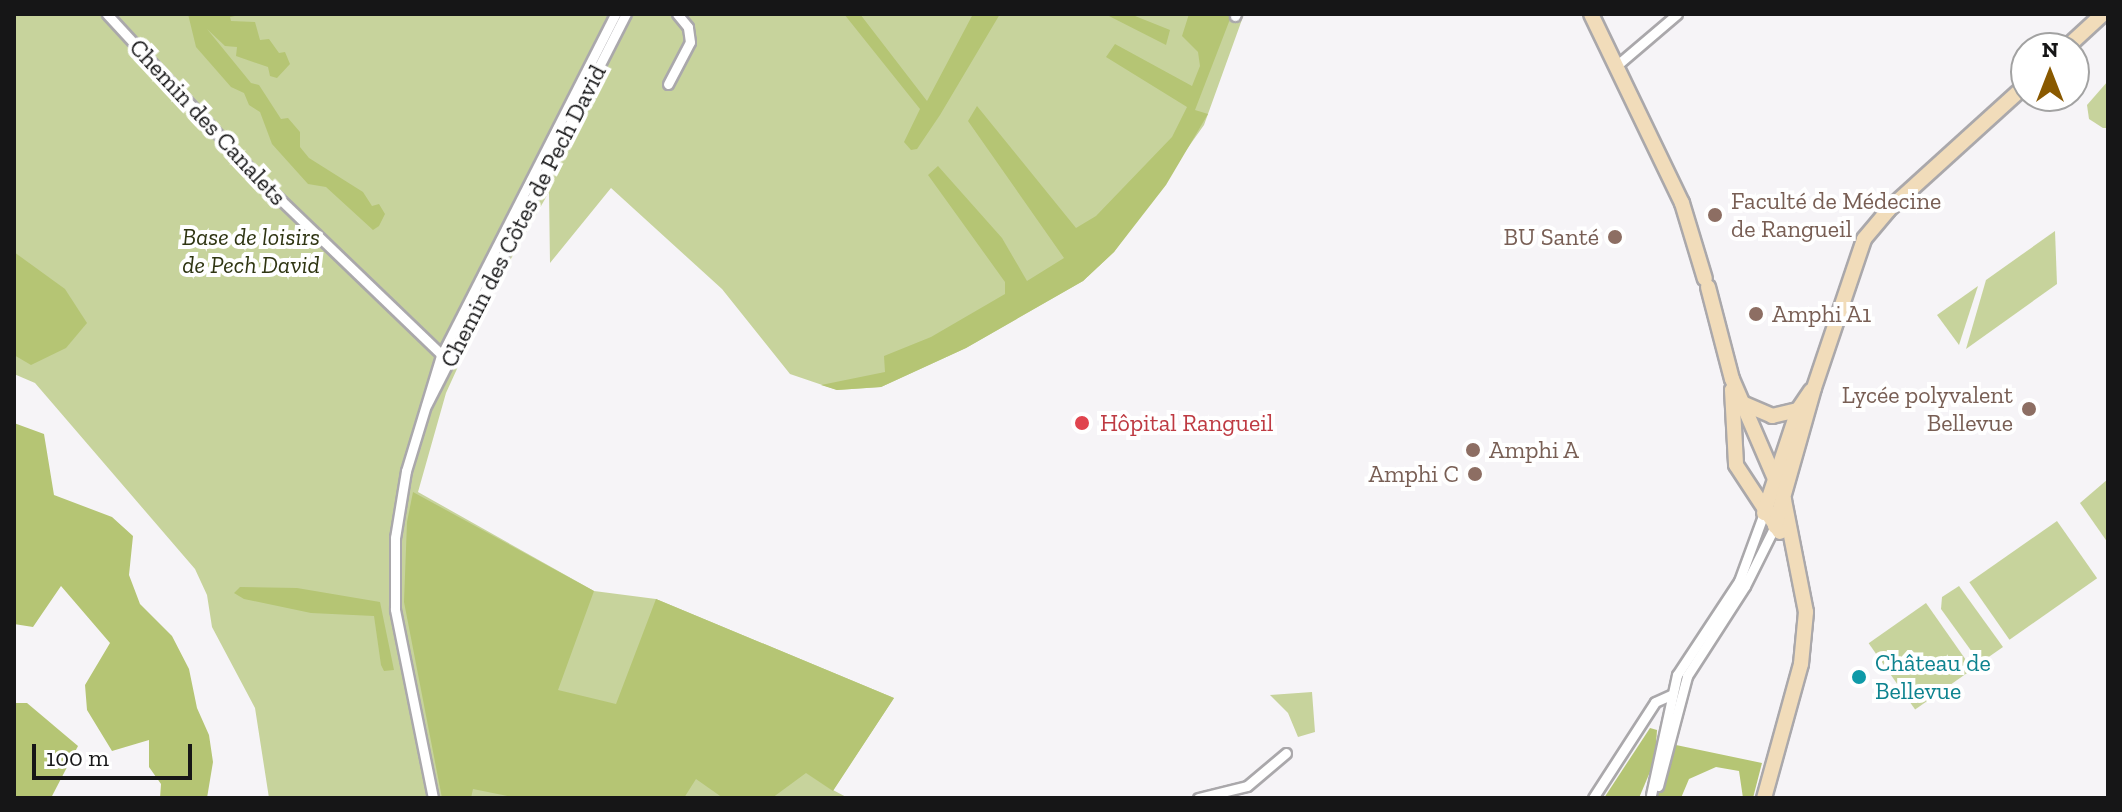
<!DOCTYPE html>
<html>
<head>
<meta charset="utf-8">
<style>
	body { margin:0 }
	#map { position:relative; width:2122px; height:812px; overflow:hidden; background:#f6f4f7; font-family:"Zilla Slab",serif }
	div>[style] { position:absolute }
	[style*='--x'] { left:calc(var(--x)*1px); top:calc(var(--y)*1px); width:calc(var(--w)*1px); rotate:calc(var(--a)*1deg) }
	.green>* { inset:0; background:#c7d39c; transform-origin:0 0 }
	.forest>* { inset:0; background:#b5c574 }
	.roads { filter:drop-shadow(2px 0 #aaa8ab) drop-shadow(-2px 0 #aaa8ab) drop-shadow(0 2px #aaa8ab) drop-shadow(0 -2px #aaa8ab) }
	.street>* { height:9px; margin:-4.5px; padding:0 4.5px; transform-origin:4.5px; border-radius:4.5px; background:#fff }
	.secondary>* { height:14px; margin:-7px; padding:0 7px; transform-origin:7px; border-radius:7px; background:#f1dcba }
	.dots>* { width:22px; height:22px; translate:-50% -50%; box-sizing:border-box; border:4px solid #fff; border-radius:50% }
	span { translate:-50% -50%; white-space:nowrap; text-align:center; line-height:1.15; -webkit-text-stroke:8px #fff; paint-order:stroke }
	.street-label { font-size:24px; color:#161617 }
	.education-label { font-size:24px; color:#785e54 }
	.left { translate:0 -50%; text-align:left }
	.right { translate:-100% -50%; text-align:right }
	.park-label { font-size:24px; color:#2f3512; font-style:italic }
	.health-label { font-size:24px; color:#be3a42 }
	.culture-label { font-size:24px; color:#0d838f }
	.frame { position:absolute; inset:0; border:16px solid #161617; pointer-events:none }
	.north { position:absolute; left:2010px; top:32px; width:80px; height:80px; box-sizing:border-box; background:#fff; border:2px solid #a2a2a2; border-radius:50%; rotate:0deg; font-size:22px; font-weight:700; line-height:32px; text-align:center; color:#161617 }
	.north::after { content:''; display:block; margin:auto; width:28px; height:36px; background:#895900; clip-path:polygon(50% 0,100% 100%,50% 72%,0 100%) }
	.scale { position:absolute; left:32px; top:744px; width:160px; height:36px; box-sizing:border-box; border:4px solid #161617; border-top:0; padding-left:10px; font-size:24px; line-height:28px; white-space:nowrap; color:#161617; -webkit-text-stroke:6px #fff; paint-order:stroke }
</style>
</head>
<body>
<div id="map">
	<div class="green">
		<i style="clip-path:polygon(14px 14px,1244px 14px,1204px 125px,1114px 252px,1083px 281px,966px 348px,881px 387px,837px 390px,790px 374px,722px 289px,611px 188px,550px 263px,549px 192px,492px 292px,446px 393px,418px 492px,594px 591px,656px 599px,894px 698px,833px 790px,848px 798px,269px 798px,255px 708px,212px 627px,207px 595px,195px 569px,35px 383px,14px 374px)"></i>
		<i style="clip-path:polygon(2108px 81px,2108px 128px,2103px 128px,2089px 119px,2087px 105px)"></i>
		<i style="clip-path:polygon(2055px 231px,2057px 284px,1966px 349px,1986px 280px)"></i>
		<i style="clip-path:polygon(1978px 286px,1959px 345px,1937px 315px)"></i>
		<i style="clip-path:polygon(2108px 479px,2108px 543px,2080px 503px)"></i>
		<i style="left:2057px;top:521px;width:70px;height:107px;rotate:55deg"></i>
		<i style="clip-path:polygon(1959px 586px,2003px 647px,1980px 663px,1941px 609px,1942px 597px)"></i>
		<i style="left:1926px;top:603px;width:81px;height:70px;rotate:55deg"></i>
		<i style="clip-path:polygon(1312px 692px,1315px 732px,1298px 737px,1288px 713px,1270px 695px)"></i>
	</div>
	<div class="forest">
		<i style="clip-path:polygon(188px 14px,244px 14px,230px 17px,231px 21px,255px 22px,260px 40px,269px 39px,279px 53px,285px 52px,290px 64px,277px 78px,270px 76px,268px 67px,236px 56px,237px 47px,225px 46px,207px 29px,251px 83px,259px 85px,281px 119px,288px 118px,300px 132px,300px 147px,309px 158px,363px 192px,372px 206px,379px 204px,385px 214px,379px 226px,373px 230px,326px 187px,308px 184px,272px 144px,260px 112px,249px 105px,244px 93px,231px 87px,196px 47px)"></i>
		<i style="clip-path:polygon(844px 14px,860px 14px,927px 101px,973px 14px,1000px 14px,940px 115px,917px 149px,911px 150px,904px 142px,920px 109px)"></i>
		<i style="clip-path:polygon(1105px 14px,1130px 14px,1170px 30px,1166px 45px)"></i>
		<i style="clip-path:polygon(1189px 14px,1232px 14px,1195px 110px,1208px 114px,1166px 185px,1114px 252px,1083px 281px,966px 348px,881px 387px,837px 390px,821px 385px,885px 372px,884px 356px,931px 337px,1005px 294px,1005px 282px,928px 175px,938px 166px,1002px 238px,1027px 281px,1064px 258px,968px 121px,977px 106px,1076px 228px,1096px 216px,1172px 137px,1187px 107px,1106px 57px,1115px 44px,1192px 86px,1200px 66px,1198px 52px,1182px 36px)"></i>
		<i style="clip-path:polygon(14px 252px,65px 289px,87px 323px,66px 348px,31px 365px,14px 355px)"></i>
		<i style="clip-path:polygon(14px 423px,44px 434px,54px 495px,112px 517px,133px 536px,129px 575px,140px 604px,172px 636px,189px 669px,197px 708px,209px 735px,213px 762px,207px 798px,160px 798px,161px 784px,149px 767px,149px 740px,112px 751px,87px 710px,85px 685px,110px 643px,61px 586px,33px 627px,14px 624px)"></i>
		<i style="clip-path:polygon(413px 492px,594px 591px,558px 690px,616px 704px,656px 599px,894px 698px,833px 791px,806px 773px,772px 798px,723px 798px,696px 779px,684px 798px,517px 798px,473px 789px,471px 798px,442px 798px,404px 602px,407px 522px)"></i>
		<i style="clip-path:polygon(240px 587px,297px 588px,380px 602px,394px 670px,384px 671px,381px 665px,374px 616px,311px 613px,244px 599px,234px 593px)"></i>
		<i style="clip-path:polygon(14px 703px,27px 703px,78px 746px,51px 798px,14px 798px)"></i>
		<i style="clip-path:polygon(1650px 728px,1657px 730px,1655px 760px,1639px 798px,1604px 798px)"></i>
		<i style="clip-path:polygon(1676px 745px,1762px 763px,1753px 798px,1743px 798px,1739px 771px,1716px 767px,1689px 779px,1681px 798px,1657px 798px)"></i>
	</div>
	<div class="roads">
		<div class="street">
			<i style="--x:107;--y:14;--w:224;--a:47.3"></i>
			<i style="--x:259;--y:179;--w:262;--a:43.9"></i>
			<i style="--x:1235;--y:16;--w:2;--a:-63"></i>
			<i style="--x:1616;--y:66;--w:80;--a:-40.4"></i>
			<i style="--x:668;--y:84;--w:47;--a:-62.4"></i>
			<i style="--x:690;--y:42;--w:15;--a:-98"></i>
			<i style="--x:688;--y:27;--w:17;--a:-130"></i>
			<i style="--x:427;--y:404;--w:438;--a:-63"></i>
			<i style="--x:1658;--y:786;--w:114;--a:-75.2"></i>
			<i style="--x:1687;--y:676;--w:107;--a:-57.2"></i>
			<i style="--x:1745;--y:586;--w:67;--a:-63.4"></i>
			<i style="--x:1651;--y:795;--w:123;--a:-77.8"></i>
			<i style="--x:1677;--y:675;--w:113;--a:-56.6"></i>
			<i style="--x:1739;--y:581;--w:72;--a:-69.8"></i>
			<i style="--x:433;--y:798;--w:193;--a:-101.4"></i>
			<i style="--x:395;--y:609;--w:71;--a:-90"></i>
			<i style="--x:395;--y:538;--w:68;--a:-80.7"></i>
			<i style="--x:406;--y:471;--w:120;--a:-73.1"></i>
			<i style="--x:441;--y:356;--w:384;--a:-63"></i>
			<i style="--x:1198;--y:798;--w:50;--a:-13.8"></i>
			<i style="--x:1247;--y:786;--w:51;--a:-40.2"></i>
			<i style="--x:1593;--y:798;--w:114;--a:-57.1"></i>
			<i style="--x:1655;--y:702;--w:17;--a:-24"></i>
		</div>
		<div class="secondary">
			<i style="--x:1591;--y:14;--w:210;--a:64.3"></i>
			<i style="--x:1682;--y:203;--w:79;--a:73.2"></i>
			<i style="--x:2066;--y:48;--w:50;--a:-42.6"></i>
			<i style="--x:1708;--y:287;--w:95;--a:75.4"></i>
			<i style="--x:1732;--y:379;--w:132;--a:66.7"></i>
			<i style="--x:1784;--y:500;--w:114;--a:78.9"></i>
			<i style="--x:1806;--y:612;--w:52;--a:95.5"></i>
			<i style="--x:1801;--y:664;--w:139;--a:105.4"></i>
			<i style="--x:1732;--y:390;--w:75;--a:86.9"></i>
			<i style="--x:1736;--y:465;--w:80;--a:56.7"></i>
			<i style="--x:1742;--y:403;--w:33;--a:23"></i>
			<i style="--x:1772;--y:416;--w:27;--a:-13"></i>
			<i style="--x:1764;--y:513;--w:108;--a:-71.7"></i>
			<i style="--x:1798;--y:410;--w:23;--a:-56"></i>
			<i style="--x:1775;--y:526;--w:143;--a:-74.2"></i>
			<i style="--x:1814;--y:388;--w:157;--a:-71.4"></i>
			<i style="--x:1864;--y:239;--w:38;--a:-50"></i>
			<i style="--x:1888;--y:210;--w:186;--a:-42.2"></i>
		</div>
	</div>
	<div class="dots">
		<i style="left:1715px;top:215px;background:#8d6e63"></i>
		<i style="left:1615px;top:237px;background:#8d6e63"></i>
		<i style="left:1756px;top:314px;background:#8d6e63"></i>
		<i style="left:2029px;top:409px;background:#8d6e63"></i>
		<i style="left:1082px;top:423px;background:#e0444e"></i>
		<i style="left:1473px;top:450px;background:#8d6e63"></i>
		<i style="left:1475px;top:474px;background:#8d6e63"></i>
		<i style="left:1859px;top:677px;background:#0f9aa8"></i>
	</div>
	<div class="street-label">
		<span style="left:208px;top:122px;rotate:47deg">Chemin des Canalets</span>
		<span style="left:523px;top:216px;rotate:-63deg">Chemin des Côtes de Pech David</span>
	</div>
	<div class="education-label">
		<span class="left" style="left:1731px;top:215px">Faculté de Médecine<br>de Rangueil</span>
		<span class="right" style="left:1599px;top:237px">BU Santé</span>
		<span class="left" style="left:1772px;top:314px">Amphi A1</span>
		<span class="right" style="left:2013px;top:409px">Lycée polyvalent<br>Bellevue</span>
		<span class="left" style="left:1489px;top:450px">Amphi A</span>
		<span class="right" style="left:1459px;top:474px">Amphi C</span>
	</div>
	<div class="park-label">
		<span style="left:251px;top:251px">Base de loisirs<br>de Pech David</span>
	</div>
	<div class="health-label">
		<span class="left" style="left:1100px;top:423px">Hôpital Rangueil</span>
	</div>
	<div class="culture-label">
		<span class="left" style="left:1875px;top:677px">Château de<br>Bellevue</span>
	</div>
	<div class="frame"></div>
	<div class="north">N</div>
	<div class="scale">100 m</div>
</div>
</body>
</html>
